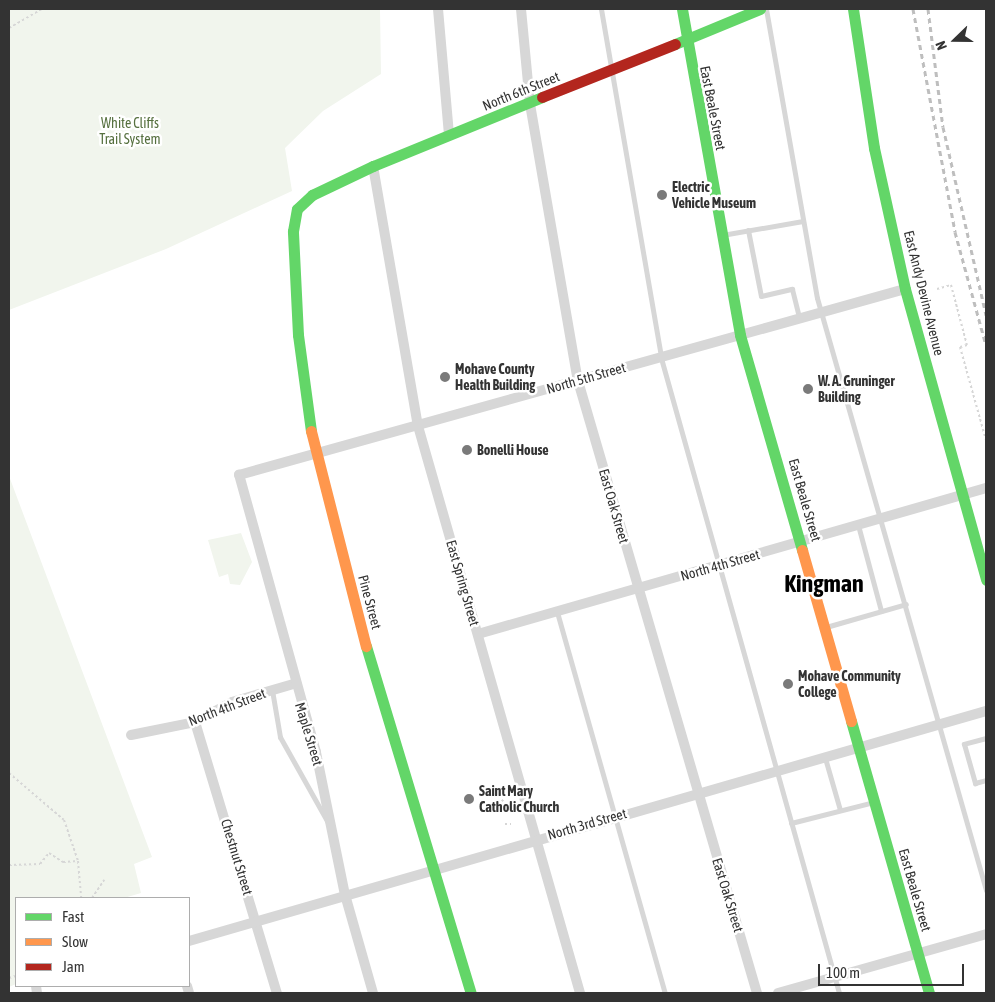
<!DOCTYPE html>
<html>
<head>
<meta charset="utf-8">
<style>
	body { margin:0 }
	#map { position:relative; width:995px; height:1002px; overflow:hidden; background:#fff; font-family:"Asap Condensed",sans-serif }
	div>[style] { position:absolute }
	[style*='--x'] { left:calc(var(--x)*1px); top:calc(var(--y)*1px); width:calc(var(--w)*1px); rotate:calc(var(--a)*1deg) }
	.green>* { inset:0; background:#f1f5ed }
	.path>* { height:2px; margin-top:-1px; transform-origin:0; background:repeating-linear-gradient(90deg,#d6d6d6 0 2.5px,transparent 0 5px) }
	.lane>* { height:5px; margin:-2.5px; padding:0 2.5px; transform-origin:2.5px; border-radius:2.5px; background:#d7d7d7 }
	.street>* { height:10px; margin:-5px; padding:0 5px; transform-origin:5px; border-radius:5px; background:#d7d7d7 }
	.fast>* { height:11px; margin:-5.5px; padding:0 5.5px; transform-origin:5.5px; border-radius:5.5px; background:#63d668 }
	.slow>* { height:11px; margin:-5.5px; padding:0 5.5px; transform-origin:5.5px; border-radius:5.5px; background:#ff974d }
	.jam>* { height:11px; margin:-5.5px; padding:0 5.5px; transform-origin:5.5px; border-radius:5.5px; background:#b3261e }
	.rail>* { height:3px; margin-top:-1.5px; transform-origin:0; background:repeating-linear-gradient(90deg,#bebebe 0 5px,transparent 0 9px) }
	.dots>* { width:14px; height:14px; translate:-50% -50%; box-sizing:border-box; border:2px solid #fff; border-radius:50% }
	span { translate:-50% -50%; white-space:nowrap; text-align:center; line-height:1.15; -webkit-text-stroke:5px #fff; paint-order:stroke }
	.street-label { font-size:14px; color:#333 }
	.park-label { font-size:14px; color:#56703f }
	.poi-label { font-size:14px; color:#333; font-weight:700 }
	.left { translate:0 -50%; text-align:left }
	.town-label { font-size:24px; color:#000; font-weight:700 }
	.frame { position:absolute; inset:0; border:10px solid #333; pointer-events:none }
	.legend { position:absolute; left:15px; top:897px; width:175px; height:90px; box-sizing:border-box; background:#fff; border:1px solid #adadad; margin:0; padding:6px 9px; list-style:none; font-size:15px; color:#333 }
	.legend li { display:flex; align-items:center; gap:10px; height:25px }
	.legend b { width:25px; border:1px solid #adadad }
	.north { position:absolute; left:930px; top:15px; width:50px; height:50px; -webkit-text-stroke:4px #fff; paint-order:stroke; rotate:248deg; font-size:14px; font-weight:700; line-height:20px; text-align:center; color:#333 }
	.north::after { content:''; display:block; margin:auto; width:18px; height:22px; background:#333; clip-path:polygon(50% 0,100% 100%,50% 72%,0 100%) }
	.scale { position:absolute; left:818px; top:964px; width:146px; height:22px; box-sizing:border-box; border:2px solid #333; border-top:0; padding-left:6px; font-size:15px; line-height:18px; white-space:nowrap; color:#333; -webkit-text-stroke:4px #fff; paint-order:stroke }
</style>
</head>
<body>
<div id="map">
	<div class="green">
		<i style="clip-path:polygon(9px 9px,380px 9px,381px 74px,323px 111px,285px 148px,292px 191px,166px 249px,9px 310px)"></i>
		<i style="clip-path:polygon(9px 476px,152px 857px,134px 864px,141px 893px,124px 898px,16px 898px,16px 984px,9px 987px)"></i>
		<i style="clip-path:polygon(241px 533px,252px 562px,240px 585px,230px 584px,228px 574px,219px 577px,208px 540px)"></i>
	</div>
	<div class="path">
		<i style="--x:9;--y:28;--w:38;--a:-30"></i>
		<i style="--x:937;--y:289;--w:15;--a:-16"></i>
		<i style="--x:951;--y:285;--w:62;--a:75.1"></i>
		<i style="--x:967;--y:345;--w:7;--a:164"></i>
		<i style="--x:960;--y:347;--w:97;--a:74.4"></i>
		<i style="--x:9;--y:773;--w:72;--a:40.5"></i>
		<i style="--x:64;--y:820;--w:43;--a:71.1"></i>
		<i style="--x:78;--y:861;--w:37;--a:85"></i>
		<i style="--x:498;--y:805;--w:8;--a:-45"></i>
		<i style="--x:501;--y:810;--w:6;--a:-31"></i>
		<i style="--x:505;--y:824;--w:6;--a:0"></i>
		<i style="--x:9;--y:865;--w:31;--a:-2"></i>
		<i style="--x:40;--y:864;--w:14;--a:-51"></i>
		<i style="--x:49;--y:853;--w:17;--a:33"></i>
		<i style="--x:63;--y:862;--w:15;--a:-4"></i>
		<i style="--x:92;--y:898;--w:22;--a:-56"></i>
		<i style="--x:9;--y:978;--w:7;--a:-16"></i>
	</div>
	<div class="lane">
		<i style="--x:601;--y:9;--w:354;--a:80.2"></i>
		<i style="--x:661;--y:358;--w:659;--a:74.34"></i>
		<i style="--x:766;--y:9;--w:293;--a:80"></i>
		<i style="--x:817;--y:298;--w:616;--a:74.07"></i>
		<i style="--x:748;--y:230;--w:67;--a:78.9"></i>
		<i style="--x:761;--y:296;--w:32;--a:-13"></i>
		<i style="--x:792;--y:289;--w:30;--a:76"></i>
		<i style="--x:722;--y:235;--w:82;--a:-9.8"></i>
		<i style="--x:858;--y:525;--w:89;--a:75"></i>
		<i style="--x:557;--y:612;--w:396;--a:74.2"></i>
		<i style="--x:826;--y:627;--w:83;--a:-16"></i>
		<i style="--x:272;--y:690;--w:48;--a:80.3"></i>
		<i style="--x:280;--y:737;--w:102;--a:60.7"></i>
		<i style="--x:986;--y:738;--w:23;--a:165"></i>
		<i style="--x:964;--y:744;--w:41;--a:74.2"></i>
		<i style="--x:975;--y:783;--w:11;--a:-15"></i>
		<i style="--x:825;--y:758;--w:54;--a:73.9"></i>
		<i style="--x:791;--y:823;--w:86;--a:-14.2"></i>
	</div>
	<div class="street">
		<i style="--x:438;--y:9;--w:125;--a:85"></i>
		<i style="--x:521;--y:9;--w:95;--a:84.6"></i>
		<i style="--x:530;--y:104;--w:281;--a:80.2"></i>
		<i style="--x:578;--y:381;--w:638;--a:73.7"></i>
		<i style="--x:373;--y:166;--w:264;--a:80.2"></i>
		<i style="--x:418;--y:426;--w:590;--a:74.05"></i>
		<i style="--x:478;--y:634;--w:529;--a:-16.03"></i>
		<i style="--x:195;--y:722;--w:283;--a:73.2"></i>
		<i style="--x:131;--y:735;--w:65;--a:-11.5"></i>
		<i style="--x:195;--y:722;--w:42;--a:-28.4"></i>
		<i style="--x:232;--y:702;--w:64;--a:-16.4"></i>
		<i style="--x:189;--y:941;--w:830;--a:-16.1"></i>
		<i style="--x:36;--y:986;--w:7;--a:82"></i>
		<i style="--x:187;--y:986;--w:7;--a:74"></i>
		<i style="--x:373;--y:993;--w:102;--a:-105.9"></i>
		<i style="--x:345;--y:895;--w:146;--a:-101.5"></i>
		<i style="--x:316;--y:752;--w:288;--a:-105.5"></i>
		<i style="--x:239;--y:475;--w:691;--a:-15.6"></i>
		<i style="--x:778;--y:993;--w:216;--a:-15.8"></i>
	</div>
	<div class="fast">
		<i style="--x:682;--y:9;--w:331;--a:79.9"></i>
		<i style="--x:740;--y:335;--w:224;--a:73.9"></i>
		<i style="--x:853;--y:9;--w:141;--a:81.4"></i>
		<i style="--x:874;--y:148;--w:144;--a:77.6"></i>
		<i style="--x:905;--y:289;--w:302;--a:74.4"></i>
		<i style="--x:675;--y:44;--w:92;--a:-22.4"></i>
		<i style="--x:311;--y:431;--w:97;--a:-97.7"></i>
		<i style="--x:298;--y:335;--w:104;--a:-92.8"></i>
		<i style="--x:293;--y:231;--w:22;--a:-80"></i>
		<i style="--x:297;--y:209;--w:21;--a:-43"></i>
		<i style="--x:312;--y:195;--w:68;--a:-25.4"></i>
		<i style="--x:373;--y:166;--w:183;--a:-22.2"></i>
		<i style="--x:366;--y:646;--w:363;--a:73.2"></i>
		<i style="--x:851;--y:721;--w:283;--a:74"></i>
	</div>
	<div class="slow">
		<i style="--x:311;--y:431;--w:222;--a:75.7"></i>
		<i style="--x:802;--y:550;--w:178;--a:74"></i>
	</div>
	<div class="jam">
		<i style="--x:542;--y:97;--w:143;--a:-21.7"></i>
	</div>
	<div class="rail">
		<i style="--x:913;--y:9;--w:227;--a:79.3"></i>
		<i style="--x:955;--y:232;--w:117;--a:74.7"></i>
		<i style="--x:928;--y:9;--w:119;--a:82.8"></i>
		<i style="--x:943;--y:127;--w:193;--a:77.1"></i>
	</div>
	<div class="dots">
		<i style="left:662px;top:195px;background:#7a7a7a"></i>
		<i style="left:445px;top:377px;background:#7a7a7a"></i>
		<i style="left:808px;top:389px;background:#7a7a7a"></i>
		<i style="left:467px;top:450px;background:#7a7a7a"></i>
		<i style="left:788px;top:684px;background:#7a7a7a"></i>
		<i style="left:469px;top:799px;background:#7a7a7a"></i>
	</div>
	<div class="street-label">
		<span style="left:521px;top:91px;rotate:-22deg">North 6th Street</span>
		<span style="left:713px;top:108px;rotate:79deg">East Beale Street</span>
		<span style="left:924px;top:293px;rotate:76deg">East Andy Devine Avenue</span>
		<span style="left:586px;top:378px;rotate:-16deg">North 5th Street</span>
		<span style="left:805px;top:500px;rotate:74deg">East Beale Street</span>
		<span style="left:614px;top:506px;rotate:74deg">East Oak Street</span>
		<span style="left:720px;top:565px;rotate:-16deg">North 4th Street</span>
		<span style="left:463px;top:583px;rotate:74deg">East Spring Street</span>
		<span style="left:370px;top:602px;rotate:75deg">Pine Street</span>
		<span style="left:227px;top:707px;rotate:-21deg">North 4th Street</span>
		<span style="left:309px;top:734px;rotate:73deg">Maple Street</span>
		<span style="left:587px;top:824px;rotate:-16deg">North 3rd Street</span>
		<span style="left:237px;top:857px;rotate:73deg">Chestnut Street</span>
		<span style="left:915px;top:890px;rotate:74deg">East Beale Street</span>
		<span style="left:728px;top:895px;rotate:73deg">East Oak Street</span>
	</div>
	<div class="park-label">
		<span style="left:130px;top:131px">White Cliffs<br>Trail System</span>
	</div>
	<div class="poi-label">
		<span class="left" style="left:672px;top:195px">Electric<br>Vehicle Museum</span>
		<span class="left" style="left:455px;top:377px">Mohave County<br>Health Building</span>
		<span class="left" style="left:818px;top:389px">W. A. Gruninger<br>Building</span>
		<span class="left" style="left:477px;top:450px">Bonelli House</span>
		<span class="left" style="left:798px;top:684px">Mohave Community<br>College</span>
		<span class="left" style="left:479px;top:799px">Saint Mary<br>Catholic Church</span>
	</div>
	<div class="town-label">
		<span style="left:824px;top:584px">Kingman</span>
	</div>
	<div class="frame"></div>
	<ul class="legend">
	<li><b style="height:6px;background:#63d668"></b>Fast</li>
	<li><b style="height:6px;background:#ff974d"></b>Slow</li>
	<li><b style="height:6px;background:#b3261e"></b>Jam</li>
	</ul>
	<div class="north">N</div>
	<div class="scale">100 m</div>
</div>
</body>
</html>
